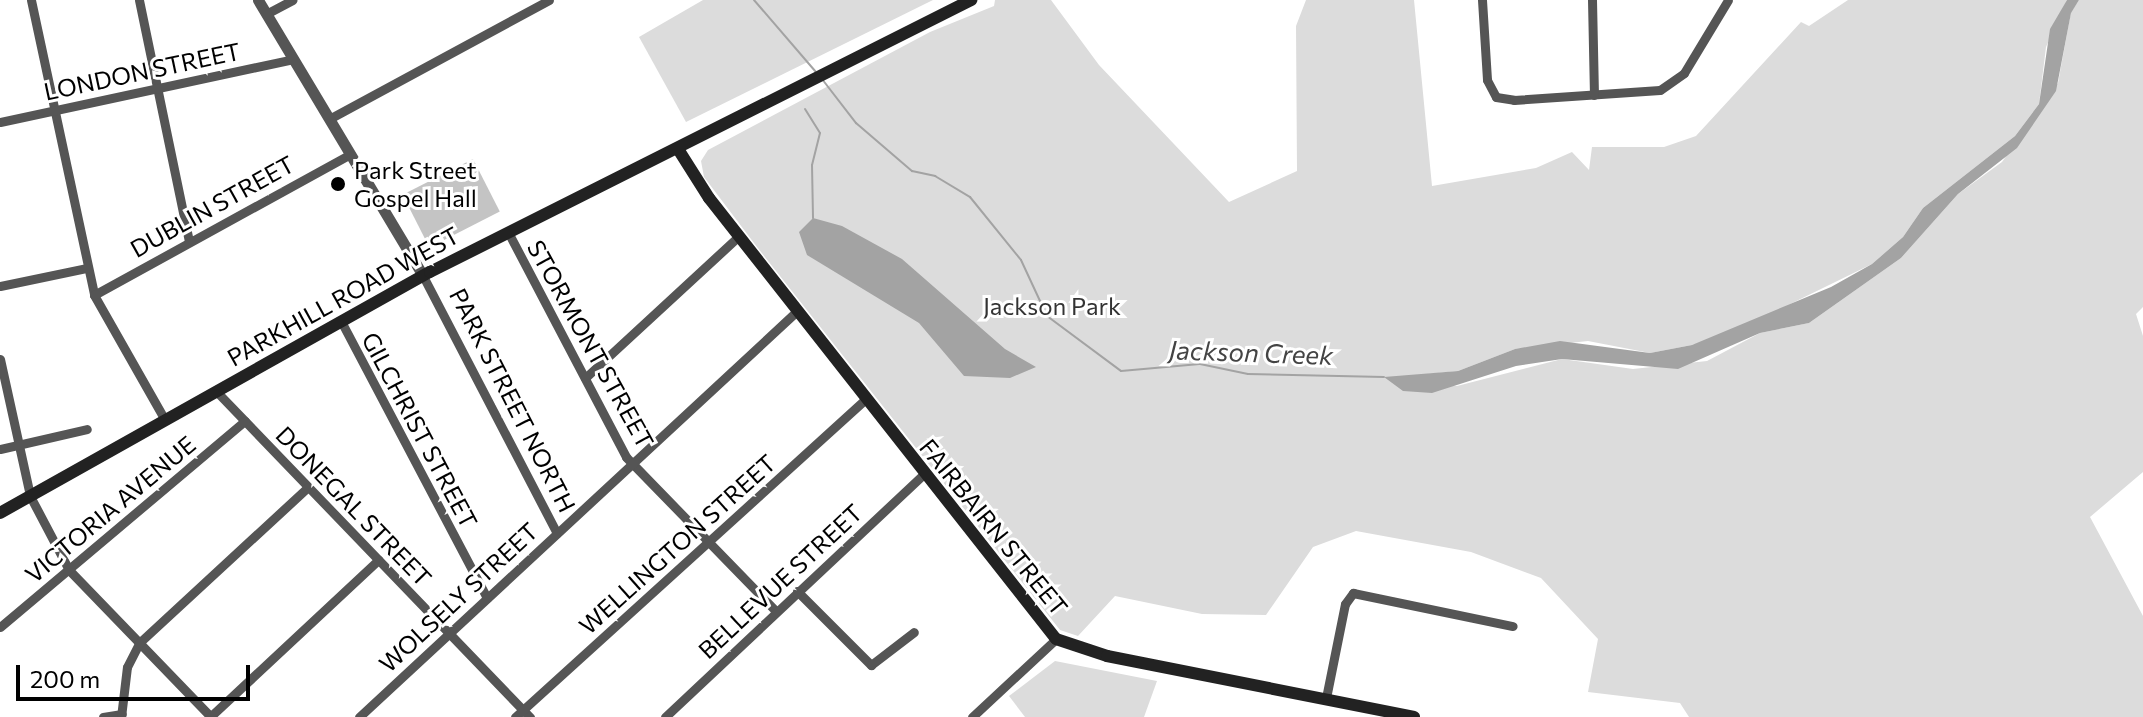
<!DOCTYPE html>
<html>
<head>
<meta charset="utf-8">
<style>
	body { margin:0 }
	#map { position:relative; width:2143px; height:717px; overflow:hidden; background:#fff; font-family:Commissioner,sans-serif }
	div>[style] { position:absolute }
	[style*='--x'] { left:calc(var(--x)*1px); top:calc(var(--y)*1px); width:calc(var(--w)*1px); rotate:calc(var(--a)*1deg) }
	.green>* { inset:0; background:#dcdcdc }
	.water>* { inset:0; background:#a3a3a3 }
	.stream>* { height:2px; margin:-1px; padding:0 1px; transform-origin:1px; border-radius:1px; background:#a3a3a3 }
	.building>* { inset:0; background:#c4c4c4; transform-origin:0 0 }
	.minor>* { height:9px; margin:-4.5px; padding:0 4.5px; transform-origin:4.5px; border-radius:4.5px; background:#555 }
	.tertiary>* { height:11px; margin:-5.5px; padding:0 5.5px; transform-origin:5.5px; border-radius:5.5px; background:#555 }
	.secondary>* { height:12px; margin:-6px; padding:0 6px; transform-origin:6px; border-radius:6px; background:#222 }
	.dots>* { width:22px; height:22px; translate:-50% -50%; box-sizing:border-box; border:4px solid #fff; border-radius:50% }
	span { translate:-50% -50%; white-space:nowrap; text-align:center; line-height:1.15; -webkit-text-stroke:6px #fff; paint-order:stroke }
	.street-label { font-size:24px; color:#000 }
	.poi-label { font-size:24px; color:#000 }
	.left { translate:0 -50%; text-align:left }
	.park-label { font-size:24px; color:#333 }
	.water-label { font-size:26px; color:#444; font-style:italic }
	.scale { position:absolute; left:16px; top:665px; width:234px; height:36px; box-sizing:border-box; border:4px solid #000; border-top:0; padding-left:10px; font-size:24px; line-height:28px; white-space:nowrap; color:#000; -webkit-text-stroke:6px #fff; paint-order:stroke }
</style>
</head>
<body>
<div id="map">
	<div class="green">
		<i style="clip-path:polygon(703px 0,933px 0,686px 122px,639px 37px)"></i>
		<i style="clip-path:polygon(995px 0,1051px 0,1099px 65px,1229px 202px,1297px 171px,1296px 26px,1306px 0,1414px 0,1432px 186px,1536px 168px,1572px 152px,1589px 170px,1592px 147px,1664px 147px,1696px 136px,1801px 22px,1809px 26px,1848px 0,2067px 0,2046px 47px,2039px 104px,2015px 136px,1923px 208px,1903px 237px,1872px 264px,1725px 336px,1692px 345px,1650px 353px,1588px 341px,1515px 349px,1458px 371px,1386px 378px,1457px 386px,1562px 359px,1633px 369px,1707px 361px,1760px 333px,1809px 323px,1901px 258px,1958px 194px,2002px 162px,2058px 83px,2071px 12px,2079px 0,2143px 0,2143px 307px,2136px 314px,2143px 336px,2143px 472px,2090px 517px,2143px 616px,2143px 717px,1689px 717px,1680px 703px,1588px 692px,1598px 639px,1541px 578px,1471px 552px,1356px 531px,1313px 547px,1266px 615px,1202px 614px,1115px 596px,1078px 636px,1060px 630px,757px 247px,704px 177px,701px 161px,708px 150px,930px 32px,994px 6px)"></i>
		<i style="clip-path:polygon(1055px 661px,1157px 681px,1144px 717px,1025px 717px,1009px 696px)"></i>
	</div>
	<div class="water">
		<i style="clip-path:polygon(2067px 0,2079px 0,2071px 13px,2056px 91px,2017px 148px,1958px 194px,1901px 258px,1809px 323px,1760px 333px,1678px 369px,1562px 359px,1516px 366px,1432px 393px,1403px 391px,1384px 377px,1458px 371px,1515px 349px,1560px 341px,1650px 353px,1692px 345px,1831px 287px,1872px 264px,1903px 237px,1923px 208px,2015px 136px,2039px 104px,2050px 29px)"></i>
		<i style="clip-path:polygon(813px 218px,842px 226px,902px 259px,1005px 349px,1036px 367px,1010px 378px,964px 376px,919px 323px,807px 255px,799px 232px)"></i>
	</div>
	<div class="stream">
		<i style="--x:754;--y:0;--w:94;--a:49.3"></i>
		<i style="--x:822;--y:79;--w:56;--a:52.3"></i>
		<i style="--x:856;--y:123;--w:74;--a:40.6"></i>
		<i style="--x:912;--y:171;--w:24;--a:12"></i>
		<i style="--x:935;--y:176;--w:41;--a:31"></i>
		<i style="--x:970;--y:197;--w:81;--a:51"></i>
		<i style="--x:1021;--y:260;--w:62;--a:65.1"></i>
		<i style="--x:1047;--y:316;--w:92;--a:36.6"></i>
		<i style="--x:1121;--y:371;--w:79;--a:-5.1"></i>
		<i style="--x:1200;--y:364;--w:49;--a:11.8"></i>
		<i style="--x:1248;--y:374;--w:136;--a:1.3"></i>
		<i style="--x:805;--y:109;--w:28;--a:58"></i>
		<i style="--x:820;--y:133;--w:33;--a:104"></i>
		<i style="--x:812;--y:165;--w:53;--a:88.9"></i>
	</div>
	<div class="building">
		<i style="left:473px;top:159px;width:59px;height:79px;rotate:63deg"></i>
	</div>
	<div class="minor">
		<i style="--x:31;--y:0;--w:302;--a:77.9"></i>
		<i style="--x:94;--y:295;--w:144;--a:60.4"></i>
		<i style="--x:139;--y:0;--w:246;--a:78.3"></i>
		<i style="--x:1482;--y:0;--w:80;--a:86.4"></i>
		<i style="--x:1487;--y:80;--w:19;--a:62"></i>
		<i style="--x:1496;--y:97;--w:18;--a:9"></i>
		<i style="--x:1514;--y:100;--w:146;--a:-3.9"></i>
		<i style="--x:1660;--y:90;--w:29;--a:-35"></i>
		<i style="--x:1684;--y:73;--w:85;--a:-58.9"></i>
		<i style="--x:1592;--y:0;--w:95;--a:88.8"></i>
		<i style="--x:266;--y:14;--w:30;--a:-28"></i>
		<i style="--x:329;--y:119;--w:250;--a:-28.4"></i>
		<i style="--x:0;--y:122;--w:300;--a:-12.1"></i>
		<i style="--x:508;--y:232;--w:254;--a:62.3"></i>
		<i style="--x:626;--y:457;--w:215;--a:45.8"></i>
		<i style="--x:423;--y:276;--w:290;--a:62.5"></i>
		<i style="--x:0;--y:286;--w:89;--a:-11.7"></i>
		<i style="--x:94;--y:295;--w:292;--a:-28.8"></i>
		<i style="--x:342;--y:323;--w:311;--a:62.2"></i>
		<i style="--x:0;--y:359;--w:140;--a:77.6"></i>
		<i style="--x:30;--y:496;--w:84;--a:62.2"></i>
		<i style="--x:69;--y:570;--w:204;--a:46"></i>
		<i style="--x:585;--y:378;--w:209;--a:-42.7"></i>
		<i style="--x:216;--y:391;--w:453;--a:46.1"></i>
		<i style="--x:0;--y:449;--w:89;--a:-12.9"></i>
		<i style="--x:797;--y:591;--w:105;--a:45"></i>
		<i style="--x:871;--y:665;--w:54;--a:-37.5"></i>
		<i style="--x:0;--y:627;--w:320;--a:-40.1"></i>
		<i style="--x:1326;--y:698;--w:96;--a:-78.6"></i>
		<i style="--x:1345;--y:604;--w:14;--a:-54"></i>
		<i style="--x:1353;--y:593;--w:163;--a:11.7"></i>
		<i style="--x:211;--y:716;--w:229;--a:-43"></i>
		<i style="--x:103;--y:717;--w:19;--a:-9"></i>
		<i style="--x:121;--y:717;--w:50;--a:-83.2"></i>
		<i style="--x:127;--y:667;--w:27;--a:-63"></i>
		<i style="--x:139;--y:643;--w:230;--a:-42.7"></i>
		<i style="--x:359;--y:717;--w:597;--a:-42.83"></i>
		<i style="--x:515;--y:717;--w:472;--a:-42.2"></i>
		<i style="--x:665;--y:717;--w:355;--a:-43.2"></i>
		<i style="--x:972;--y:717;--w:115;--a:-42.9"></i>
	</div>
	<div class="tertiary">
		<i style="--x:258;--y:0;--w:322;--a:59.1"></i>
	</div>
	<div class="secondary">
		<i style="--x:678;--y:149;--w:58;--a:57.7"></i>
		<i style="--x:709;--y:198;--w:561;--a:51.8"></i>
		<i style="--x:1056;--y:639;--w:54;--a:18.4"></i>
		<i style="--x:1107;--y:656;--w:313;--a:11.2"></i>
		<i style="--x:0;--y:513;--w:493;--a:-29.3"></i>
		<i style="--x:430;--y:272;--w:606;--a:-26.69"></i>
	</div>
	<div class="dots">
		<i style="left:338px;top:184px;background:#000"></i>
	</div>
	<div class="street-label">
		<span style="left:142px;top:71px;rotate:-12deg">LONDON STREET</span>
		<span style="left:212px;top:206px;rotate:-29deg">DUBLIN STREET</span>
		<span style="left:343px;top:296px;rotate:-29deg">PARKHILL ROAD WEST</span>
		<span style="left:591px;top:344px;rotate:61deg">STORMONT STREET</span>
		<span style="left:513px;top:400px;rotate:63deg">PARK STREET NORTH</span>
		<span style="left:420px;top:430px;rotate:62deg">GILCHRIST STREET</span>
		<span style="left:354px;top:506px;rotate:46deg">DONEGAL STREET</span>
		<span style="left:110px;top:509px;rotate:-40deg">VICTORIA AVENUE</span>
		<span style="left:994px;top:527px;rotate:51deg">FAIRBAIRN STREET</span>
		<span style="left:677px;top:544px;rotate:-42deg">WELLINGTON STREET</span>
		<span style="left:780px;top:581px;rotate:-43deg">BELLEVUE STREET</span>
		<span style="left:458px;top:597px;rotate:-43deg">WOLSELY STREET</span>
	</div>
	<div class="poi-label">
		<span class="left" style="left:354px;top:184px">Park Street<br>Gospel Hall</span>
	</div>
	<div class="park-label">
		<span style="left:1052px;top:306px">Jackson Park</span>
	</div>
	<div class="water-label">
		<span style="left:1251px;top:352px;rotate:2deg">Jackson Creek</span>
	</div>
	<div class="scale">200 m</div>
</div>
</body>
</html>
